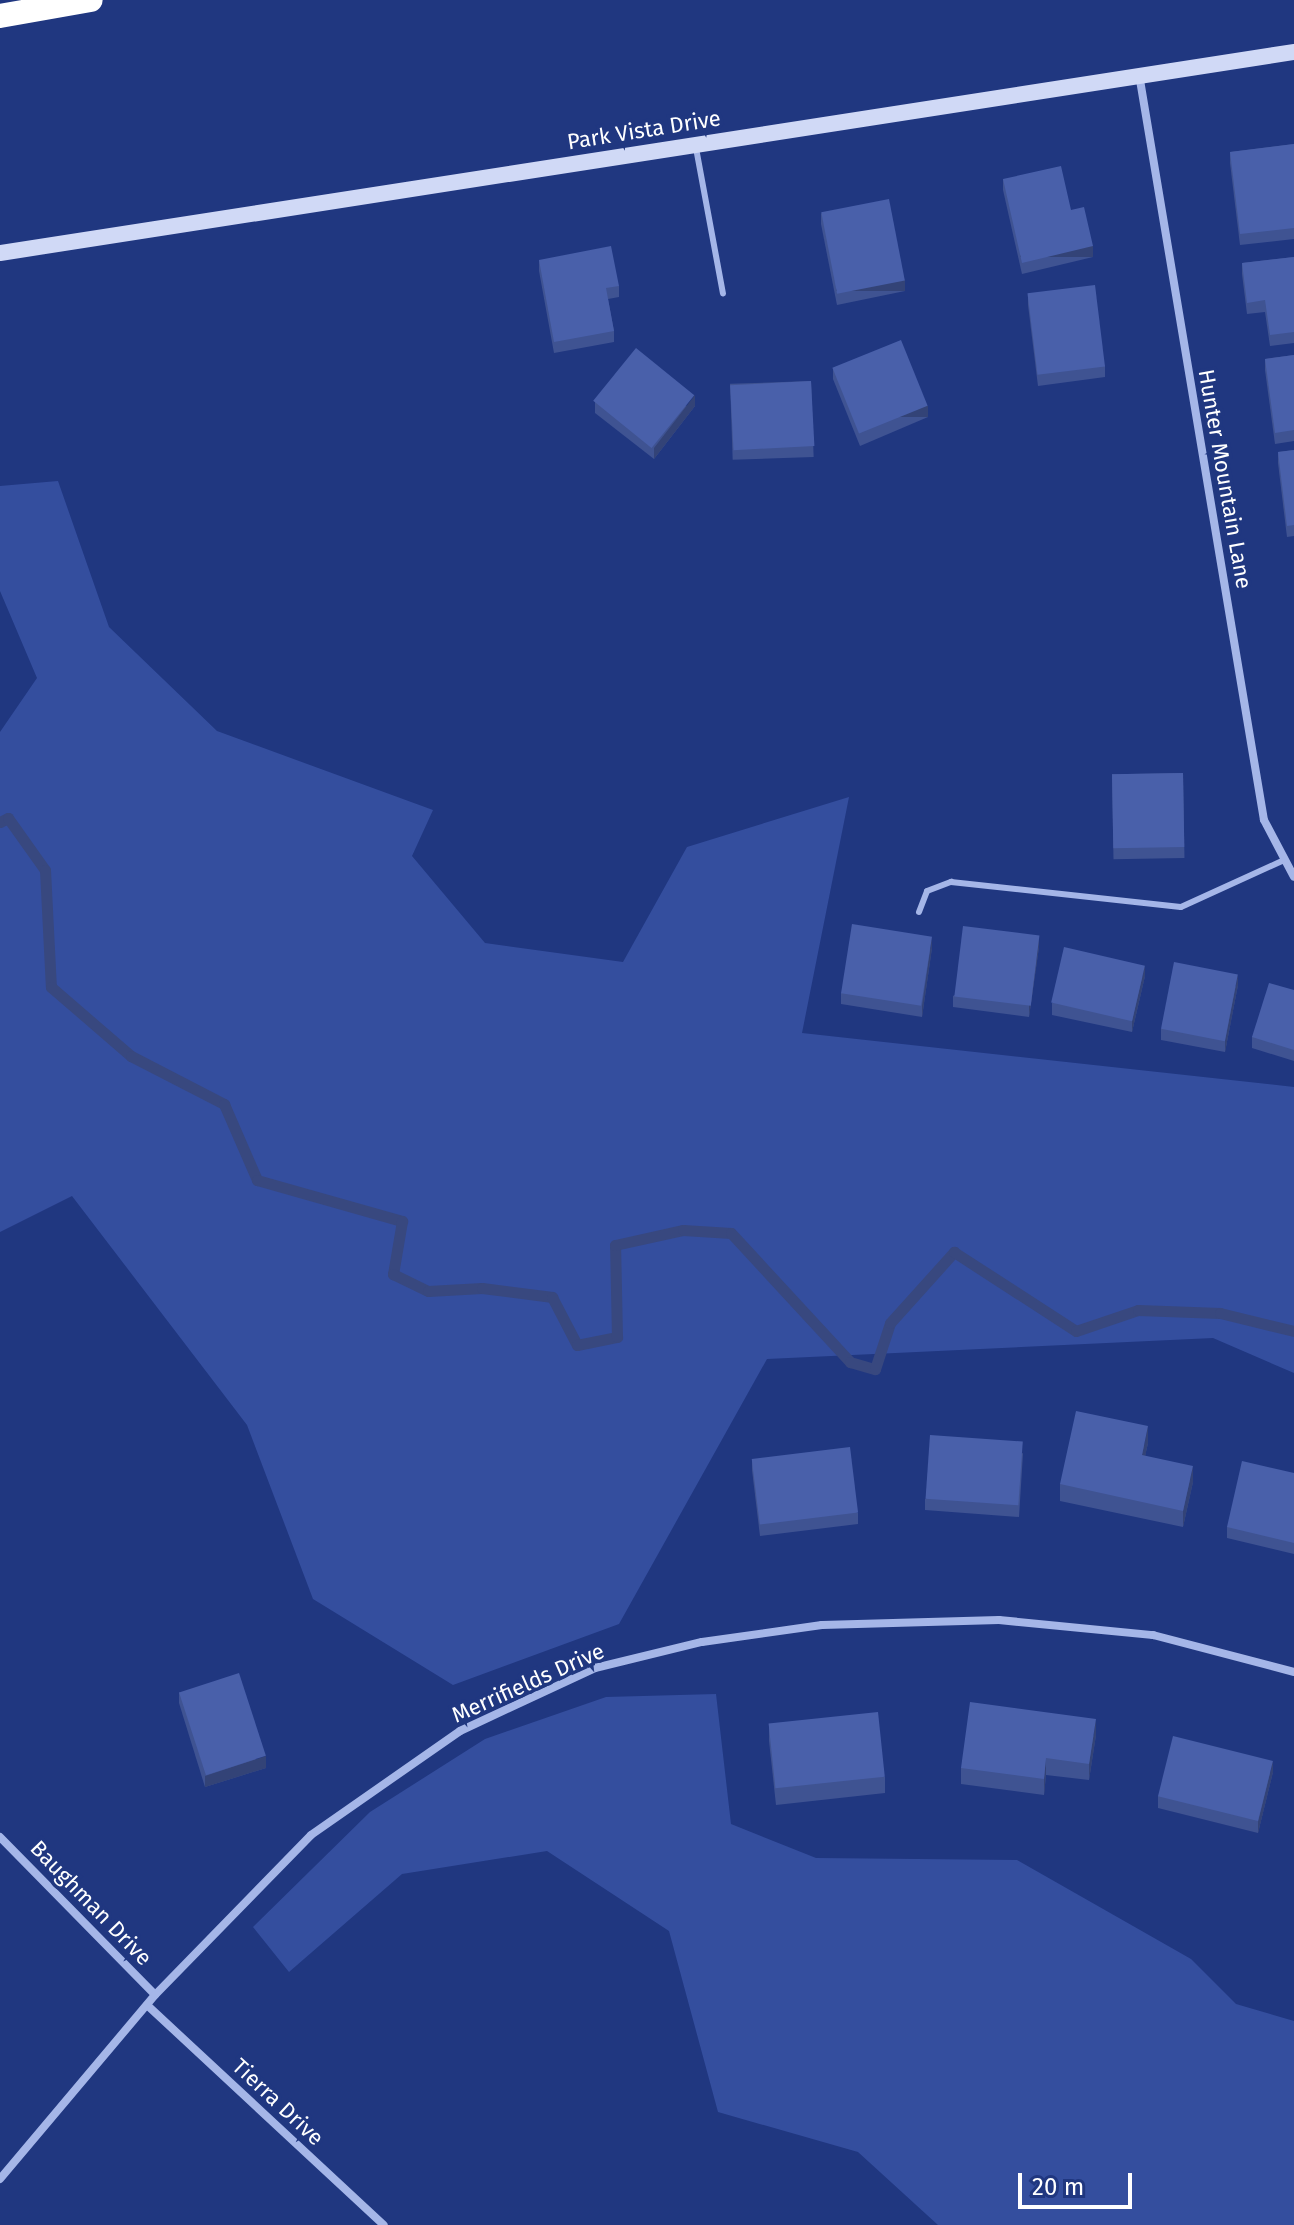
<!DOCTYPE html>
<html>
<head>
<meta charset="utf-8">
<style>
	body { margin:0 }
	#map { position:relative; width:1294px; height:2225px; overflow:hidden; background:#203780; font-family:"Fira Sans",sans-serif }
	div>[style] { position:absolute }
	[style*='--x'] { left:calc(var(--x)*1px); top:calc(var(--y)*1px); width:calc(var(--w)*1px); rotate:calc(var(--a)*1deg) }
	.green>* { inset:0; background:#344e9e }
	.stream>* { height:11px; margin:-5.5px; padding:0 5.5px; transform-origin:5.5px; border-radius:5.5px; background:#38487f }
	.lane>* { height:6px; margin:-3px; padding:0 3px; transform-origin:3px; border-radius:3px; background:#a5b6e8 }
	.street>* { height:8px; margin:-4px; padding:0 4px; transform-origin:4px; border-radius:4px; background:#a5b6e8 }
	.secondary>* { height:16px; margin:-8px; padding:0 8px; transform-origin:8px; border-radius:8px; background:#d0d9f6 }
	.highway>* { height:24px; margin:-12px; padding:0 12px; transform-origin:12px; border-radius:12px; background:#fff }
	.wall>* { inset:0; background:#3f5392; transform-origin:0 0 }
	.shaded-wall>* { inset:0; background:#334377; transform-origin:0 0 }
	.building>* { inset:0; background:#4960aa; transform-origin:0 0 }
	span { translate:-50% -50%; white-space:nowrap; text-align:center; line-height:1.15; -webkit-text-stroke:7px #203780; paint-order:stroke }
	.street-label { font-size:22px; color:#fff }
	.scale { position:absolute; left:1018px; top:2173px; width:114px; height:36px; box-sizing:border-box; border:4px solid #fff; border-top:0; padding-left:10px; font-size:24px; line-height:28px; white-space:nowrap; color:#fff; -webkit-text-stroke:6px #203780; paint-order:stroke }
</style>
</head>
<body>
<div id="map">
	<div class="green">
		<i style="clip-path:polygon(58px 481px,109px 627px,217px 731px,433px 810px,412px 856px,485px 943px,623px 962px,687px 847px,849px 797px,802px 1033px,1294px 1087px,1294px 1373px,1213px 1338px,767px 1359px,619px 1624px,453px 1685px,313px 1599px,247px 1425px,72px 1196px,0 1232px,0 732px,37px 678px,0 591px,0 486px)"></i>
		<i style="clip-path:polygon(716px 1694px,731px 1824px,816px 1858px,1017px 1860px,1191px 1959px,1236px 2004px,1294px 2021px,1294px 2225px,938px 2225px,858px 2152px,718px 2112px,669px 1931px,547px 1851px,402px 1874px,289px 1972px,253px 1927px,370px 1812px,485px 1739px,606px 1697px)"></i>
	</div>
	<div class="stream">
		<i style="--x:0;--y:822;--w:9;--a:-27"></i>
		<i style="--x:8;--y:818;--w:64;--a:54.6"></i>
		<i style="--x:45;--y:870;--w:117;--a:87.1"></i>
		<i style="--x:51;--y:987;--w:106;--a:40.8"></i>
		<i style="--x:131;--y:1056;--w:105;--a:27.3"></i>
		<i style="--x:224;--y:1104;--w:83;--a:66.5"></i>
		<i style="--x:257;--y:1180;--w:151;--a:15.8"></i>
		<i style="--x:402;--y:1221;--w:54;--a:99.6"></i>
		<i style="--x:393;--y:1274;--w:39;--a:26"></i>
		<i style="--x:428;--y:1291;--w:54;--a:-3.2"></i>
		<i style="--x:482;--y:1288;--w:71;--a:7.3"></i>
		<i style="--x:552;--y:1297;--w:54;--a:62.5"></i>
		<i style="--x:577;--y:1345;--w:41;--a:-11.3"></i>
		<i style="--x:617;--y:1337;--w:92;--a:-91.2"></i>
		<i style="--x:615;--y:1245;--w:70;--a:-12.4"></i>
		<i style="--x:683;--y:1230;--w:48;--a:3.6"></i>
		<i style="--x:731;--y:1233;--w:176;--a:47.3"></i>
		<i style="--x:850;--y:1362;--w:26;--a:16"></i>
		<i style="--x:875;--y:1369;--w:48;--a:-71.9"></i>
		<i style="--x:890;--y:1323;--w:96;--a:-48"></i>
		<i style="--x:954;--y:1252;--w:145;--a:32.9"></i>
		<i style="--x:1076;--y:1331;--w:65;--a:-18.7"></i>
		<i style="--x:1138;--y:1310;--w:82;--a:2.1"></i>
		<i style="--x:1220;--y:1313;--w:76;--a:13.7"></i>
	</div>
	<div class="lane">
		<i style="--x:696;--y:148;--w:148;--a:79.5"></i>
		<i style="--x:919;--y:912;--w:22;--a:-69"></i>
		<i style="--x:927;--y:891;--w:26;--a:-21"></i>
		<i style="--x:951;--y:882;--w:231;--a:6.2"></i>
		<i style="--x:1181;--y:907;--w:111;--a:-24.5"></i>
	</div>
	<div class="street">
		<i style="--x:1140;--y:80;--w:750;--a:80.49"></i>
		<i style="--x:1264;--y:820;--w:64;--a:62.2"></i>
		<i style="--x:0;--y:1837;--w:221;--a:45.5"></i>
		<i style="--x:147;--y:2005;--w:323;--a:42.9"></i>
		<i style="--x:0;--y:2179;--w:241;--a:-49.9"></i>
		<i style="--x:155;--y:1995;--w:223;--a:-45.7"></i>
		<i style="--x:311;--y:1835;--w:182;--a:-34.9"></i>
		<i style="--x:460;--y:1731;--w:149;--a:-25"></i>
		<i style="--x:595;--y:1668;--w:110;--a:-13.7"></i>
		<i style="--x:702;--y:1642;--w:121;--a:-8.1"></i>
		<i style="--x:822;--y:1625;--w:177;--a:-1.6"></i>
		<i style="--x:999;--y:1620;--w:155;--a:5.6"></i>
		<i style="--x:1153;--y:1635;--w:146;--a:14.7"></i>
	</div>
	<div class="secondary">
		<i style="--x:0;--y:253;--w:1310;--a:-8.83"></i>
	</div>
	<div class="highway">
		<i style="--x:0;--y:16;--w:92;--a:-10"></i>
	</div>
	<div class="wall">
		<i style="clip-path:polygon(1294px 144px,1294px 239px,1240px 245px,1230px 163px,1230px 152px)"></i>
		<i style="clip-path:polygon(1003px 179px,1071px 210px,1093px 257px,1022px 274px,1003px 190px)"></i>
		<i style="clip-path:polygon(821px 213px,905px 291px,837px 305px,821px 224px)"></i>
		<i style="clip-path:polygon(1294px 257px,1294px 343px,1270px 346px,1265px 312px,1247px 314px,1242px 274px,1242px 263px)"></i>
		<i style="clip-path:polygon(539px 260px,619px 286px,619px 297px,608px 299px,614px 331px,614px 342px,554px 353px,539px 271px)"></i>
		<i style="clip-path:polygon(1028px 294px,1105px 366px,1105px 377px,1038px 386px,1028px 305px)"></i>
		<i style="clip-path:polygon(1294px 355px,1294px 441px,1275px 444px,1265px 370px,1265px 359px)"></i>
		<i style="clip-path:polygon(833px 368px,928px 417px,860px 446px,833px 379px)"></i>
		<i style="left:811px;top:381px;width:76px;height:81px;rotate:88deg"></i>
		<i style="clip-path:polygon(595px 402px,695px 406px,654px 459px,595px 413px)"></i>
		<i style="clip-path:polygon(1294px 450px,1294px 536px,1287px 537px,1278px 463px,1278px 452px)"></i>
		<i style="left:1183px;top:773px;width:85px;height:71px;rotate:89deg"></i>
		<i style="clip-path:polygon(1039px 947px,1029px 1017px,953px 1007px,953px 996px)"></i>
		<i style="clip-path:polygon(932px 948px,922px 1017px,841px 1004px,841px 993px)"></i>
		<i style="clip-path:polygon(1145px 976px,1132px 1032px,1052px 1015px,1052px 1003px)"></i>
		<i style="clip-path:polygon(1238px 985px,1225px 1052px,1161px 1040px,1161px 1029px)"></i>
		<i style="clip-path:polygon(1294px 990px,1294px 1061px,1252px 1048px,1252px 1037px)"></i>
		<i style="clip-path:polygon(1148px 1443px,1145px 1456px,1193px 1482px,1183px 1527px,1060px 1501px,1060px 1484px)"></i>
		<i style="clip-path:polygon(1023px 1453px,1019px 1517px,925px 1510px,925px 1499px)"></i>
		<i style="clip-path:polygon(752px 1459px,858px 1513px,858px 1524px,760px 1536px,752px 1470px)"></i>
		<i style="clip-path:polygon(1294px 1473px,1294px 1554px,1227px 1538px,1227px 1527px)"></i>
		<i style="clip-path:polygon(179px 1692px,266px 1768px,205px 1787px,179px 1703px)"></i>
		<i style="clip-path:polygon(769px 1724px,885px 1777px,885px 1793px,776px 1805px,769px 1741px)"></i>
		<i style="clip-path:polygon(1096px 1735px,1089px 1780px,1046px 1775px,1044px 1795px,961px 1784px,961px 1768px)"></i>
		<i style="clip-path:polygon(1273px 1772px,1258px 1833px,1158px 1808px,1158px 1796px)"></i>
	</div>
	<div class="shaded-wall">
		<i style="left:1093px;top:246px;width:11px;height:73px;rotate:90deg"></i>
		<i style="left:905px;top:280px;width:11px;height:69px;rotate:90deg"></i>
		<i style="clip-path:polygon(695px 395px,695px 406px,654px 459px,654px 448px)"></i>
		<i style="left:928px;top:406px;width:11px;height:74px;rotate:90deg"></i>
		<i style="clip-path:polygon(1039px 936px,1039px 947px,1029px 1017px,1029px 1006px)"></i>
		<i style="clip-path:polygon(932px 937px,932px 948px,922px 1017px,922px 1006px)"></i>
		<i style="clip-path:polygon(1145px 965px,1145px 976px,1132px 1032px,1132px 1021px)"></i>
		<i style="clip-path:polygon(1238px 974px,1238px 985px,1225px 1052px,1225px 1041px)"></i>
		<i style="clip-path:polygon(1148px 1426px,1148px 1443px,1142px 1471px,1142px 1455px)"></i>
		<i style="clip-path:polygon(1193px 1466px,1193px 1482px,1183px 1527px,1183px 1511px)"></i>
		<i style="clip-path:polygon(1096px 1719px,1096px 1735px,1089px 1780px,1089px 1764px)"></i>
		<i style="clip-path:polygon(266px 1756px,266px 1768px,205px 1787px,205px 1776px)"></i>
		<i style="clip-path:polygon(1046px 1758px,1046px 1775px,1044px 1795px,1044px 1779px)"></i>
		<i style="clip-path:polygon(1273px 1761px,1273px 1772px,1258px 1833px,1258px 1822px)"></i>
	</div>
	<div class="building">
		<i style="clip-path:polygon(1294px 144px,1294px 228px,1240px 234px,1230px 152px)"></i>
		<i style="clip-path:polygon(1061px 166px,1071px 210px,1084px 207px,1093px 246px,1022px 263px,1003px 179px)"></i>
		<i style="left:889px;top:199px;width:83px;height:69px;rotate:79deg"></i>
		<i style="clip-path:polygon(611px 246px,619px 286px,606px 288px,614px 331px,554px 342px,539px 260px)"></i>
		<i style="clip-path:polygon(1294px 257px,1294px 332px,1270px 335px,1265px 300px,1247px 303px,1242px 263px)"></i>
		<i style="left:1095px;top:285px;width:82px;height:68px;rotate:83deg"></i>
		<i style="left:901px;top:340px;width:71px;height:74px;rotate:68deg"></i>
		<i style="left:636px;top:348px;width:75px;height:68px;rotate:39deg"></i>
		<i style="clip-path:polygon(1294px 355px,1294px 430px,1275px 433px,1265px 359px)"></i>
		<i style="left:811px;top:381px;width:65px;height:81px;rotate:87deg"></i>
		<i style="clip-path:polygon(1294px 450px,1294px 525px,1287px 526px,1278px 452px)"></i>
		<i style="left:1183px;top:773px;width:74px;height:71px;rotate:89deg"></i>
		<i style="left:852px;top:924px;width:81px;height:70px;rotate:9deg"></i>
		<i style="left:963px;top:926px;width:77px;height:71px;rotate:7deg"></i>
		<i style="left:1064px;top:947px;width:83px;height:57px;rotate:13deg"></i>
		<i style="left:1174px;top:962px;width:65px;height:68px;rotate:11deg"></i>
		<i style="clip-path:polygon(1269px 983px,1294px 990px,1294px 1050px,1252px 1037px)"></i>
		<i style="clip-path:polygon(1076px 1411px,1148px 1426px,1142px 1455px,1193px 1466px,1183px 1511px,1060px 1484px)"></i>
		<i style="left:930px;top:1435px;width:93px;height:64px;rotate:4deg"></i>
		<i style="left:850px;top:1447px;width:66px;height:99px;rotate:83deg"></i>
		<i style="clip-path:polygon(1242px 1461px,1294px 1473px,1294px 1543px,1227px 1527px)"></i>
		<i style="left:239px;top:1673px;width:87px;height:63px;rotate:72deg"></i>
		<i style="clip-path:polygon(970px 1702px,1096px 1719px,1089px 1764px,1046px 1758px,1044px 1779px,961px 1768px)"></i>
		<i style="left:878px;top:1712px;width:65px;height:110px;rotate:84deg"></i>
		<i style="left:1173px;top:1736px;width:103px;height:62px;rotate:14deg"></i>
	</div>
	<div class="street-label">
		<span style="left:644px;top:130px;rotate:-9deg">Park Vista Drive</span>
		<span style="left:1225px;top:479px;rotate:80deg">Hunter Mountain Lane</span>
		<span style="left:528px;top:1683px;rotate:-24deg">Merrifields Drive</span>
		<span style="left:91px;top:1903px;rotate:46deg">Baughman Drive</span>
		<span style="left:278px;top:2102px;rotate:43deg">Tierra Drive</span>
	</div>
	<div class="scale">20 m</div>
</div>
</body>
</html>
